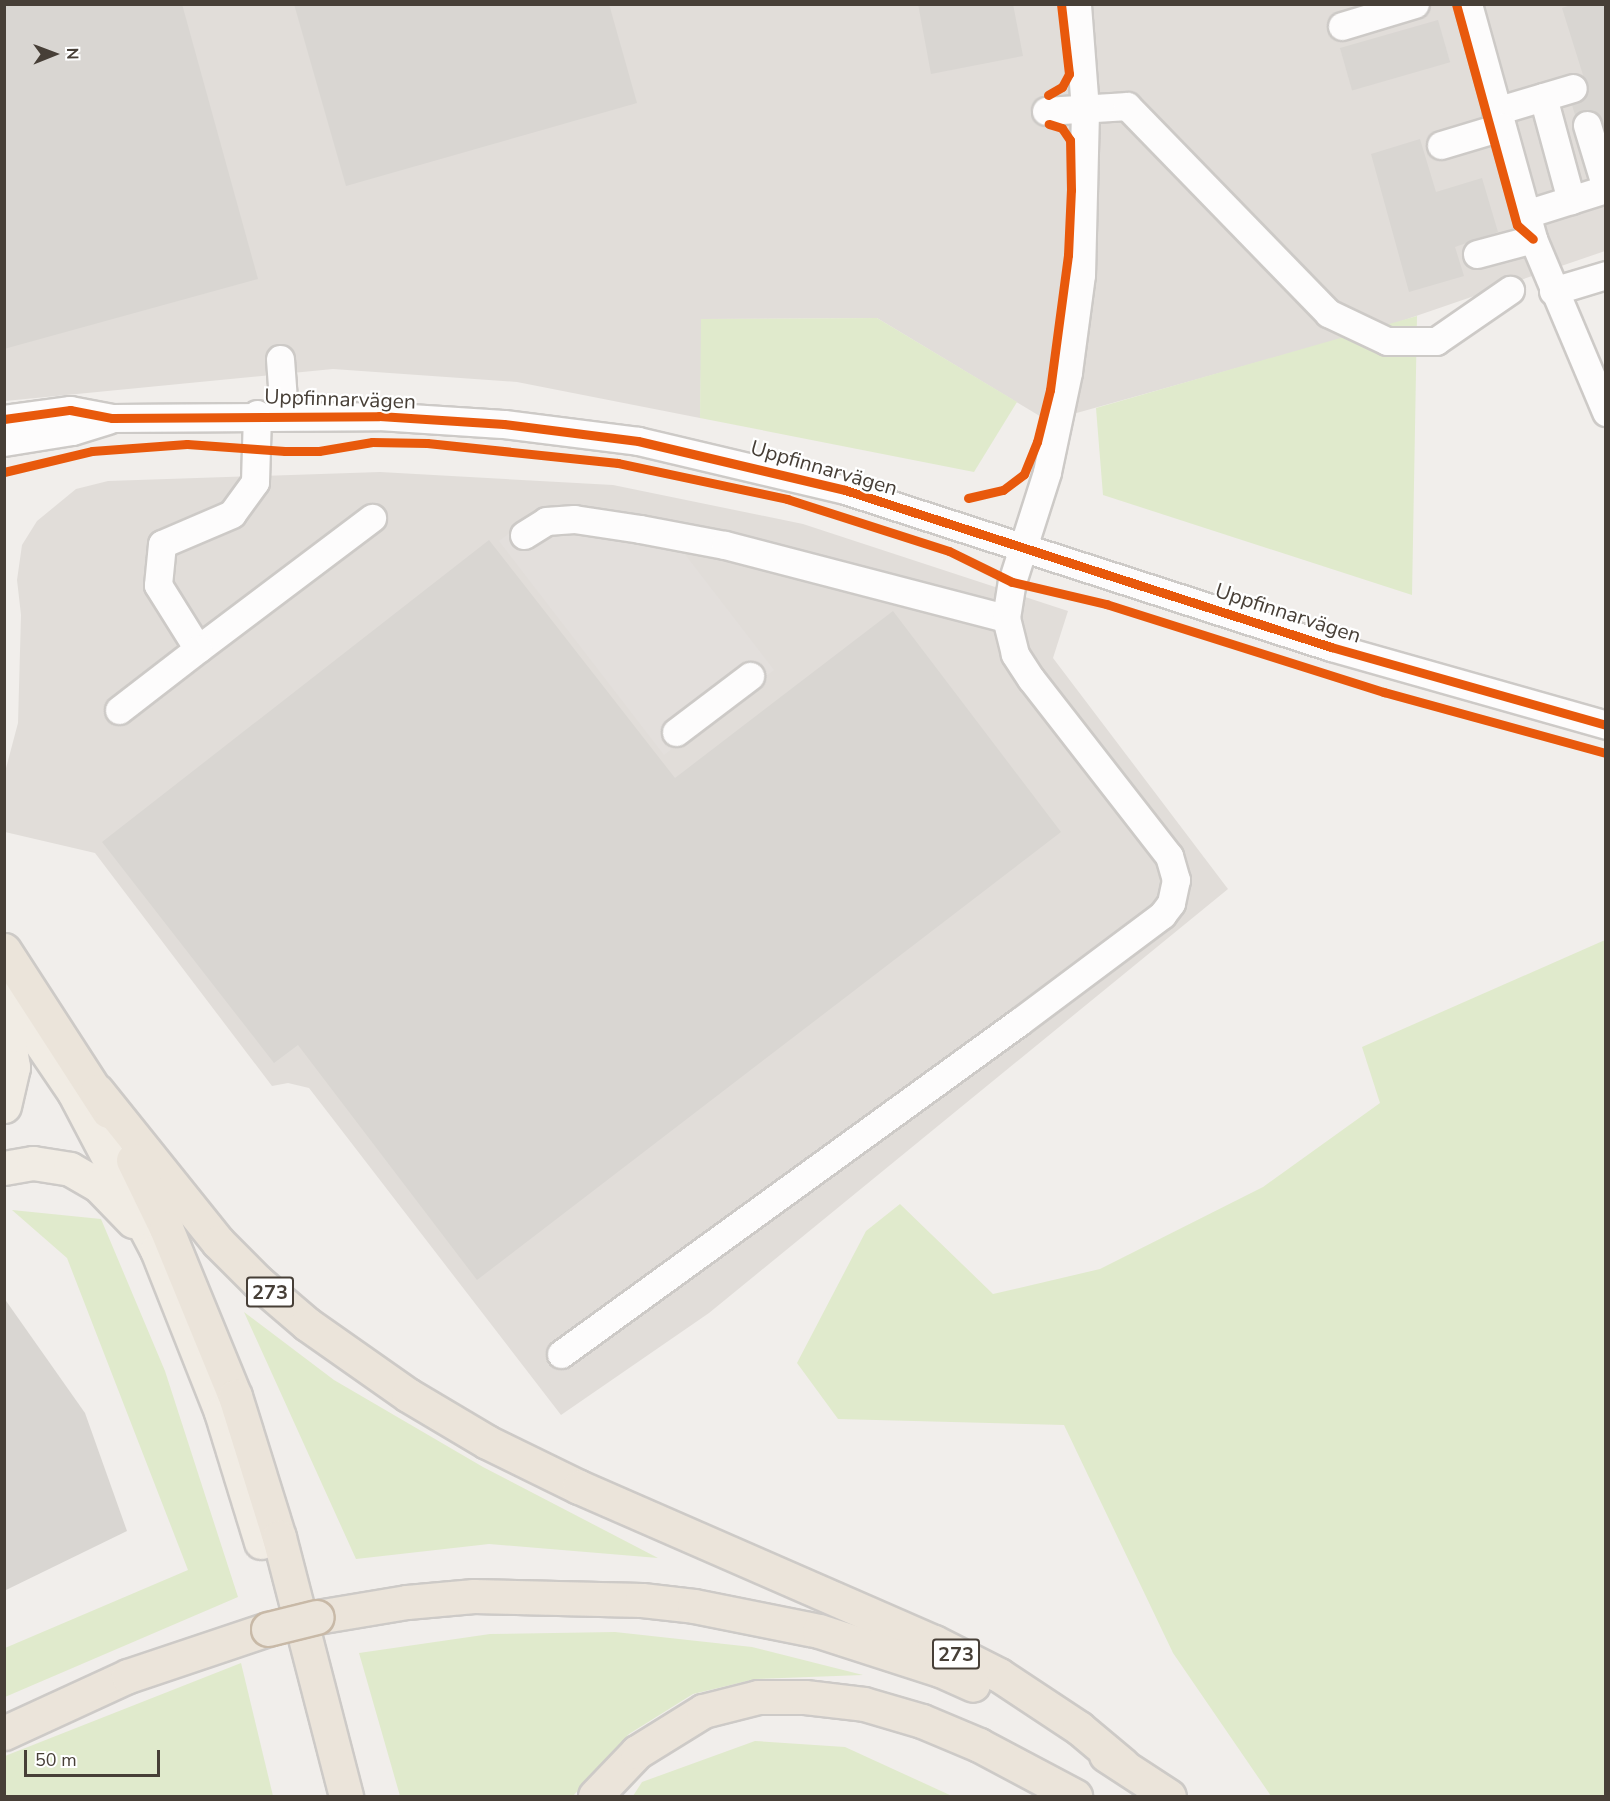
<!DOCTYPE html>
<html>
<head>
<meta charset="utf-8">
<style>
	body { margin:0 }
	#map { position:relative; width:1610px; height:1801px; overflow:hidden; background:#f1eeeb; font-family:"Nunito Sans",sans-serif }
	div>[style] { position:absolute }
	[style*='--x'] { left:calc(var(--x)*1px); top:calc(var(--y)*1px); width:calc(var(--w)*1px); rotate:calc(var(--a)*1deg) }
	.industrial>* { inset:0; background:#e1ddd9 }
	.green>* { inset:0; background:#e0eacc }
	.parking>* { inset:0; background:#e3dfdc }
	.building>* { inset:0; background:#d9d6d2; transform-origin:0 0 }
	.roads { filter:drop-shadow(2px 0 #cdcac7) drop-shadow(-2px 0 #cdcac7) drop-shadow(0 2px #cdcac7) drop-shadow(0 -2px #cdcac7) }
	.minor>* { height:27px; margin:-13.5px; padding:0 13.5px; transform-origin:13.5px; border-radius:13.5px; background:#fdfcfc }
	.major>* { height:33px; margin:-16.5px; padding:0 16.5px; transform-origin:16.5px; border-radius:16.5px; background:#f1ece4 }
	.highway>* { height:33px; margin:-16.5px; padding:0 16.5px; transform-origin:16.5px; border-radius:16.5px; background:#ebe4da }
	.bridges { filter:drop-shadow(2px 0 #c8b9a7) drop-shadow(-2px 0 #c8b9a7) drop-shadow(0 2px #c8b9a7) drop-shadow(0 -2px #c8b9a7) }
	.highway-bridge>* { height:33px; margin:-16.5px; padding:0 16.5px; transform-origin:16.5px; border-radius:16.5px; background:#ebe4da }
	.cycleway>* { height:9px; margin:-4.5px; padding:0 4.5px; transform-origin:4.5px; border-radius:4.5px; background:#e8590c }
	span { translate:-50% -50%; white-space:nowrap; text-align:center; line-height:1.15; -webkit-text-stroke:4.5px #fff; paint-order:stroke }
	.shield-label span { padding:2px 4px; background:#fff; border:2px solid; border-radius:4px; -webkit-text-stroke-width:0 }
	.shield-label { font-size:20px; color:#473f37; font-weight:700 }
	.street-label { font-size:21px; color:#473f37 }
	.frame { position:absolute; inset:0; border:6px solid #473f37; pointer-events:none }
	.north { position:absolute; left:24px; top:24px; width:60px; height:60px; -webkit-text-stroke:4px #fff; paint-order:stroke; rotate:89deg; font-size:16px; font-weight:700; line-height:24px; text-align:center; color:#473f37 }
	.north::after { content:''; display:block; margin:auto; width:21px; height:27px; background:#473f37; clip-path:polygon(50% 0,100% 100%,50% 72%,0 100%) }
	.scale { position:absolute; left:24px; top:1750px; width:136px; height:27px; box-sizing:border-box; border:3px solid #473f37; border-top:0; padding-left:8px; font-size:18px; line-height:21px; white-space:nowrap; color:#473f37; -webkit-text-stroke:4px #fff; paint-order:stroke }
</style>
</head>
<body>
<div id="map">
	<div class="industrial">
		<i style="clip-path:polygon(5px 5px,1605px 5px,1605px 251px,1384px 327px,1048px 421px,877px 318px,702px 319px,700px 418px,517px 382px,333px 369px,5px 401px)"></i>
		<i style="clip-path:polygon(380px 472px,613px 485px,803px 524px,1068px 611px,1053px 658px,1228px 889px,709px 1313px,561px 1415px,309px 1088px,288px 1083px,272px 1086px,95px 853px,5px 832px,5px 772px,18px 723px,21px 615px,17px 580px,22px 545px,37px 521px,76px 489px,108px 481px)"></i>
	</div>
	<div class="green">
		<i style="clip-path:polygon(1417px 316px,1412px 595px,1103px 495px,1096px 408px)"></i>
		<i style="clip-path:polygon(877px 318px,1017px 402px,974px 472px,700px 418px,701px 319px)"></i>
		<i style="clip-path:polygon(1605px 940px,1605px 1796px,1271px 1796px,1173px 1653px,1064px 1425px,838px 1419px,797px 1363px,866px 1231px,900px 1204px,993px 1294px,1100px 1269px,1263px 1187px,1380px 1103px,1362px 1047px)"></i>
		<i style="clip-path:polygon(12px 1210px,101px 1219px,165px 1371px,238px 1597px,5px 1697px,5px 1648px,188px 1570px,67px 1258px)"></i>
		<i style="clip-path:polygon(244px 1312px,334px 1380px,483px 1467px,658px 1558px,489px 1544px,356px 1559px)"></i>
		<i style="clip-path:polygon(615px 1632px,752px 1647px,863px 1675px,756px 1679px,693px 1694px,629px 1734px,573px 1796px,400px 1796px,359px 1653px,490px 1634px)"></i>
		<i style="clip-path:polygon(241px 1663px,273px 1796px,5px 1796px,5px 1756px)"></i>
		<i style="clip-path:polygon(755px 1741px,845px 1747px,952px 1796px,633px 1796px,642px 1782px)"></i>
	</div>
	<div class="parking">
		<i style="clip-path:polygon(527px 520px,677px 544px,774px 670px,664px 755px,499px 541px)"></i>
	</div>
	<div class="building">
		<i style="clip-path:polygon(4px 4px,182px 4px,258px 279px,4px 349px)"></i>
		<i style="clip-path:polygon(294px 4px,609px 4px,637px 103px,346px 186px)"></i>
		<i style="clip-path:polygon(918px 4px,1013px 4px,1023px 56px,931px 74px)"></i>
		<i style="clip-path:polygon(1574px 4px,1605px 4px,1605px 132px,1597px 113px,1583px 110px,1575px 115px,1572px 105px,1584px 99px,1588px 91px,1562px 8px)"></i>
		<i style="left:1438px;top:20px;width:44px;height:102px;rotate:74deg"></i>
		<i style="clip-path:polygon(1420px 139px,1436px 192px,1482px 178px,1498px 232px,1455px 247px,1464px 276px,1409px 292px,1371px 154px)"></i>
		<i style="clip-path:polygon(489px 540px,675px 778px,893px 611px,1061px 832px,477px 1280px,298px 1045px,274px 1063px,102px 842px)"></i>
		<i style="clip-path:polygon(4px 1298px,85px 1413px,127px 1531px,4px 1591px)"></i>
	</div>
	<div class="roads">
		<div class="minor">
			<i style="--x:1468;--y:4;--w:244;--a:74.5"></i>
			<i style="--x:1533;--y:239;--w:188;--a:67.1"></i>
			<i style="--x:1342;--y:26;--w:76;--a:-16.8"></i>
			<i style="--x:1543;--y:97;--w:107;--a:74.8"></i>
			<i style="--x:1046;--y:111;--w:81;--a:-3.5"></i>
			<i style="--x:1127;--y:106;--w:289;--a:45.8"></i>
			<i style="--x:1328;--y:313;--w:65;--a:25.4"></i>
			<i style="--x:1387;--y:341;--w:49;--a:0"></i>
			<i style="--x:1436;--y:341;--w:90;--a:-34.6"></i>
			<i style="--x:1496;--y:111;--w:80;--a:-16.6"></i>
			<i style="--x:1587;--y:125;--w:66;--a:73.2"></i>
			<i style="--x:1441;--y:145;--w:63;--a:-16.7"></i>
			<i style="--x:1526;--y:214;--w:84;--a:-17.4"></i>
			<i style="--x:1477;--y:254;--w:58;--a:-15"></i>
			<i style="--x:1553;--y:291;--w:55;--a:-16.8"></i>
			<i style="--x:280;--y:359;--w:55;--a:85.8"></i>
			<i style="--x:257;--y:414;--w:68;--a:91.7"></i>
			<i style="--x:255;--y:482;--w:39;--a:126"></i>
			<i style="--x:232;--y:514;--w:76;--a:156.8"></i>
			<i style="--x:162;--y:544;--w:41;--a:95.6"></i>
			<i style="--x:158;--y:585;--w:75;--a:58"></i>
			<i style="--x:198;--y:649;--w:218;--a:-37"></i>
			<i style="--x:4;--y:419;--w:67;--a:-7.8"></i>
			<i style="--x:70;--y:410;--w:43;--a:10.8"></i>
			<i style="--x:112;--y:418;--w:267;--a:-0.4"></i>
			<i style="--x:379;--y:416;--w:125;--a:3.7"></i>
			<i style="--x:504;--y:424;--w:135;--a:7.2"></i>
			<i style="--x:638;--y:441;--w:213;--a:13.3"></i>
			<i style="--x:845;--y:490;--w:511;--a:17.9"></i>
			<i style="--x:1331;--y:647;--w:286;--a:15.8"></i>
			<i style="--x:4;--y:442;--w:69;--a:-9.2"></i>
			<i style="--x:72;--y:431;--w:38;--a:-17"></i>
			<i style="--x:524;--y:535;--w:26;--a:-32"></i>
			<i style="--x:546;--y:521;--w:28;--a:-4"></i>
			<i style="--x:574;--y:519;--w:67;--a:8.6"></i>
			<i style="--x:640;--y:529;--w:86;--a:10.7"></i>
			<i style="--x:725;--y:545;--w:290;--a:14.6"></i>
			<i style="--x:119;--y:710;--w:100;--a:-37.7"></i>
			<i style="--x:676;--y:732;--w:93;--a:-37.1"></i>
			<i style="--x:561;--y:1354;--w:566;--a:-35.94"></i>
			<i style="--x:1019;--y:1022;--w:179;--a:-36.8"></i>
			<i style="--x:1162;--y:915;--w:15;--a:-53"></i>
			<i style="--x:1171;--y:903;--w:24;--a:-78"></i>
			<i style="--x:1176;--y:880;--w:25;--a:-106"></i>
			<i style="--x:1169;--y:856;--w:224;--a:-127.9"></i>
			<i style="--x:1031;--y:679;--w:30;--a:-123"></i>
			<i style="--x:1015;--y:654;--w:37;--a:-104"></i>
			<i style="--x:1006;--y:618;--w:36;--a:-81"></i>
			<i style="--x:1012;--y:582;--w:115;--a:-72.3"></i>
			<i style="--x:1047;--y:472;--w:102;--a:-78.1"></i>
			<i style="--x:1068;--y:372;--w:98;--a:-82.4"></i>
			<i style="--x:1081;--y:275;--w:166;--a:-88.6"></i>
			<i style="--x:1085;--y:109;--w:105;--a:-94.4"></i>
		</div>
		<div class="major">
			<i style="--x:4;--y:989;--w:125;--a:55.8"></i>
			<i style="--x:74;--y:1092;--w:178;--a:62.3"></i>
			<i style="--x:157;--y:1250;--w:174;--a:68.4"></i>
			<i style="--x:221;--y:1412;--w:136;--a:72.9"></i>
			<i style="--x:4;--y:1012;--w:56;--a:80.7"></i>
			<i style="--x:13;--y:1067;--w:40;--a:103"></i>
			<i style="--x:4;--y:1168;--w:29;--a:-10"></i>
			<i style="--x:33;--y:1163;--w:37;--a:9"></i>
			<i style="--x:70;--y:1169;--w:34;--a:30"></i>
			<i style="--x:99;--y:1186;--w:49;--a:45.8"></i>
		</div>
		<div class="highway">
			<i style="--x:4;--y:950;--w:192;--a:57.1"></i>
			<i style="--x:97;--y:1091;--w:193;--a:51.3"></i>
			<i style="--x:218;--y:1242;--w:57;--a:45"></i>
			<i style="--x:258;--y:1282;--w:65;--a:40.6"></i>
			<i style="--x:307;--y:1324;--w:123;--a:35.1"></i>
			<i style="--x:408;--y:1395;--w:92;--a:30.7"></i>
			<i style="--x:487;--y:1442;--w:102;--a:26.1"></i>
			<i style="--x:579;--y:1487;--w:387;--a:23.6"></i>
			<i style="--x:934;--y:1642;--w:73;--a:26.9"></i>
			<i style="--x:999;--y:1675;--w:96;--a:33.5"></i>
			<i style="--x:1079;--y:1728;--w:57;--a:40.1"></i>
			<i style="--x:133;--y:1160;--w:76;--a:64.1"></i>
			<i style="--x:166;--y:1228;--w:182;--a:67.7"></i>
			<i style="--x:235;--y:1396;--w:148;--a:72.7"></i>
			<i style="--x:279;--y:1537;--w:268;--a:75.5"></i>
			<i style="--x:317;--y:1617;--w:91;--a:-9.5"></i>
			<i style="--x:407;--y:1602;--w:67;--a:-5.1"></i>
			<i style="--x:474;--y:1596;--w:168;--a:1.4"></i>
			<i style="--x:642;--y:1600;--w:52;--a:6.6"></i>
			<i style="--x:694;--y:1606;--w:127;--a:11.3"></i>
			<i style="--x:819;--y:1631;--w:127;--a:17.9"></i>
			<i style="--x:940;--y:1670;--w:36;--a:24"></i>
			<i style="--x:4;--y:1733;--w:136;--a:-24.7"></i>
			<i style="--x:128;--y:1676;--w:148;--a:-18.6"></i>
			<i style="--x:1106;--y:1755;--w:75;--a:33.1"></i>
			<i style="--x:595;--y:1796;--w:61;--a:-46.3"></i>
			<i style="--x:637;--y:1752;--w:78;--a:-31.8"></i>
			<i style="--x:703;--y:1711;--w:57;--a:-14.3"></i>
			<i style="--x:758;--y:1697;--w:47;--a:0"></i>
			<i style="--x:805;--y:1697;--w:59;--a:6.8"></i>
			<i style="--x:864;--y:1704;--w:60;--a:16.3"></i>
			<i style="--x:922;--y:1721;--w:62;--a:22.8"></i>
			<i style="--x:979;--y:1745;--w:109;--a:28"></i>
		</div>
	</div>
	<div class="bridges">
		<div class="highway-bridge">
			<i style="--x:268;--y:1629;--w:50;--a:-13.8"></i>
		</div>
	</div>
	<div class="cycleway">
		<i style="--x:1456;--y:4;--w:229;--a:74.6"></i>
		<i style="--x:1517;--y:225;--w:21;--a:41"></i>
		<i style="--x:1048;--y:95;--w:16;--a:-30"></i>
		<i style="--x:1062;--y:87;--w:15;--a:-62"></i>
		<i style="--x:1069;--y:74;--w:70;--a:-96.5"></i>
		<i style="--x:4;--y:419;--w:67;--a:-7.8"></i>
		<i style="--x:70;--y:410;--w:43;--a:10.8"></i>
		<i style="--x:112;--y:418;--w:267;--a:-0.4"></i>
		<i style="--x:379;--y:416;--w:125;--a:3.7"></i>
		<i style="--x:504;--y:424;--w:135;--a:7.2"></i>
		<i style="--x:638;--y:441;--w:213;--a:13.3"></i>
		<i style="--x:845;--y:490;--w:511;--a:17.9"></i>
		<i style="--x:1331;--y:647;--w:286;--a:15.8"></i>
		<i style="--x:4;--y:472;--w:90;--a:-13.4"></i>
		<i style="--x:92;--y:451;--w:95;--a:-4.2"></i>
		<i style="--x:187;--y:444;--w:98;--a:4.1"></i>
		<i style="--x:285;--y:451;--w:34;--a:0"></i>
		<i style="--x:319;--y:451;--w:54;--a:-9.6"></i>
		<i style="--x:372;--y:442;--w:55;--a:1"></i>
		<i style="--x:427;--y:443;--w:192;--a:6"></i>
		<i style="--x:618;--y:463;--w:173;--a:12"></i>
		<i style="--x:787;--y:499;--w:170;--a:17.8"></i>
		<i style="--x:949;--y:551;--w:70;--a:26.2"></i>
		<i style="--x:1012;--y:582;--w:97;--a:13.2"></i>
		<i style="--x:1106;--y:604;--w:292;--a:17.6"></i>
		<i style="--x:1384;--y:692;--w:230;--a:15.4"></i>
		<i style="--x:968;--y:498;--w:36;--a:-13"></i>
		<i style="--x:1003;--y:490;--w:26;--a:-37"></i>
		<i style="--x:1024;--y:474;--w:35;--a:-68"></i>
		<i style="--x:1037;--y:442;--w:54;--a:-76"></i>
		<i style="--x:1050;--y:390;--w:136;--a:-82.4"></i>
		<i style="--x:1068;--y:255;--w:65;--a:-87.4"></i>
		<i style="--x:1071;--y:190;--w:50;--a:-91.1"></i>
		<i style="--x:1070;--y:140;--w:14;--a:-124"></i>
		<i style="--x:1062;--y:128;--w:14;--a:-163"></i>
	</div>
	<div class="shield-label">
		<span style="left:270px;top:1292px">273</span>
		<span style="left:956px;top:1654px">273</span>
	</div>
	<div class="street-label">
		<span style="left:340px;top:399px;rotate:2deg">Uppfinnarvägen</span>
		<span style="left:824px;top:468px;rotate:16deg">Uppfinnarvägen</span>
		<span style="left:1288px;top:613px;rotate:18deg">Uppfinnarvägen</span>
	</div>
	<div class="frame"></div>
	<div class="north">N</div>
	<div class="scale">50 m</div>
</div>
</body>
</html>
